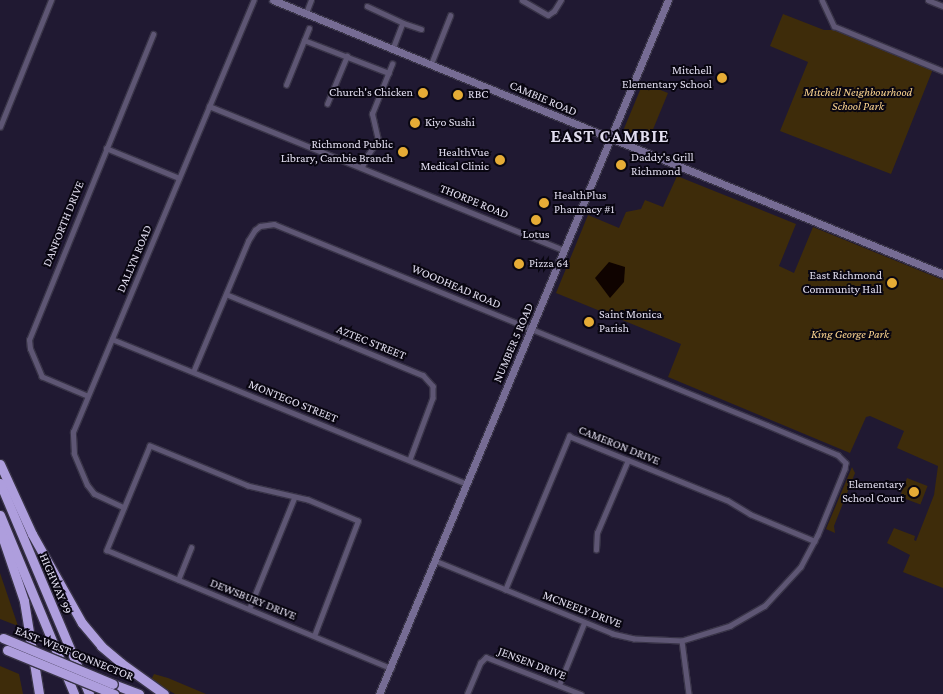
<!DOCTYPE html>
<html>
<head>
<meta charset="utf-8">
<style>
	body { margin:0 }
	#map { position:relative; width:943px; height:694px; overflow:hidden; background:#201932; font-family:"Crimson Pro",serif }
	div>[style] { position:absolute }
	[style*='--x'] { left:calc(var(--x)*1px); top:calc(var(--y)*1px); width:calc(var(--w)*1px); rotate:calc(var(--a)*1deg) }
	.green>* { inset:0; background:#3e2c0a; transform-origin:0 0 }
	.water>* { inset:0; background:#0f0300 }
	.roads { filter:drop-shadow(1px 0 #393448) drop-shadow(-1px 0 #393448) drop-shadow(0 1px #393448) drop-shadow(0 -1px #393448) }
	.minor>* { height:4.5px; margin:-2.25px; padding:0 2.25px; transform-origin:2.25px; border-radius:2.25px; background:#5e5674 }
	.secondary>* { height:7px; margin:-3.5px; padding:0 3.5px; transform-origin:3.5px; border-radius:3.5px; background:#766c94 }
	.motorway>* { height:9px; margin:-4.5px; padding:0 4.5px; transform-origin:4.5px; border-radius:4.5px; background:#ae9edd }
	.bridges { filter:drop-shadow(1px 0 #393448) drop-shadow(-1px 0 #393448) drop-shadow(0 1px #393448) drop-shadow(0 -1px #393448) }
	.motorway-bridge>* { height:9px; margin:-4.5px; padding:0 4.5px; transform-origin:4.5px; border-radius:4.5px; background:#ae9edd }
	.dots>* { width:14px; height:14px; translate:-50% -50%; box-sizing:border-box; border:2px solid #090611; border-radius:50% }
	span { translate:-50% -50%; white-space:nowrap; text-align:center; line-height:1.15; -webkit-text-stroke:4px #090611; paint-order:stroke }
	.poi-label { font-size:12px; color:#e1ddef }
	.right { translate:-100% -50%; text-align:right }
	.left { translate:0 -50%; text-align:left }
	.park-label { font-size:12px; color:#fad38f; font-style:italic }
	.street-label { font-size:12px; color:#e1ddef }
	.district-label { font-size:18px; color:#e1ddef; font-weight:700; letter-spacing:1px }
</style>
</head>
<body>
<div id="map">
	<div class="green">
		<i style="clip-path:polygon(783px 14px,824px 30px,835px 30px,933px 69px,891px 174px,780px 131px,808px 62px,770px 46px)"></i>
		<i style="clip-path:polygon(643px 83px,668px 93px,647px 144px,624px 134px,623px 131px)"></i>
		<i style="clip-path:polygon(677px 176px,796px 224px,779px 266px,794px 273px,813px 227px,943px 280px,943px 588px,903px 572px,910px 555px,887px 543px,894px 528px,915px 536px,914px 540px,916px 541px,934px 495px,938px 466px,897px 448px,904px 431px,870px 416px,866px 417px,850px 453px,668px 377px,681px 344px,556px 293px,588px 215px,619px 228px,626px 212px,641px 209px,645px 200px,663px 207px)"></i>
		<i style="clip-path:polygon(852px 467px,855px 473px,834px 526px,835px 533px,826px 529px)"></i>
		<i style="left:907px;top:478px;width:22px;height:20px;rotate:21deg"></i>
		<i style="clip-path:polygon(0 573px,18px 626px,0 619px)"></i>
		<i style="clip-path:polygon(0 666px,19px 674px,23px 694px,0 694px)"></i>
		<i style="clip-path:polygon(154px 674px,168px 678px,206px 694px,175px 694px,151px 680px)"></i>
	</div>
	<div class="water">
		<i style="clip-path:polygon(609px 262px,625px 267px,624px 282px,610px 298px,595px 278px)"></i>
	</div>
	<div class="roads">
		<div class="minor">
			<i style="--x:522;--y:0;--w:30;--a:30"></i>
			<i style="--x:548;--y:15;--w:7;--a:-34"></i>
			<i style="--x:554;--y:11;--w:13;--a:-58"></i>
			<i style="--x:822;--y:0;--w:29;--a:65"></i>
			<i style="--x:834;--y:26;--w:118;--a:22.4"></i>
			<i style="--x:928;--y:0;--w:16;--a:22"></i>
			<i style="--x:367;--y:6;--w:40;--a:25"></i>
			<i style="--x:403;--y:23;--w:28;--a:111"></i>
			<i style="--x:306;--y:13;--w:14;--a:-69"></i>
			<i style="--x:403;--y:23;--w:19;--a:18"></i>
			<i style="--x:304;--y:40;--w:91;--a:21.2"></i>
			<i style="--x:431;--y:64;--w:52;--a:-68.4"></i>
			<i style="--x:286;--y:85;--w:61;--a:-68"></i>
			<i style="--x:327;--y:104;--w:52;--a:-67.4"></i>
			<i style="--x:209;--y:106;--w:383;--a:22.1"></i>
			<i style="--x:0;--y:127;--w:137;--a:-68.1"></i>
			<i style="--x:106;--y:148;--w:79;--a:22.3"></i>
			<i style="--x:362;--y:167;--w:12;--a:-66"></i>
			<i style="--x:367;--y:156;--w:19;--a:-55"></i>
			<i style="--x:378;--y:140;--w:27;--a:-103"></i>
			<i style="--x:372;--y:114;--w:54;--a:-68.2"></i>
			<i style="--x:226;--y:294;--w:213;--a:22.4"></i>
			<i style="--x:423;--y:375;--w:15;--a:48"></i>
			<i style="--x:433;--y:386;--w:12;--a:90"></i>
			<i style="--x:433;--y:398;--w:66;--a:110.4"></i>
			<i style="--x:112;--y:339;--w:383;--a:22.2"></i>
			<i style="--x:193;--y:372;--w:142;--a:-67.2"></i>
			<i style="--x:248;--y:241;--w:13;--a:-58"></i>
			<i style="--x:255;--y:230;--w:6;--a:-39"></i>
			<i style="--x:260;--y:226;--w:14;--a:-8"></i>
			<i style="--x:274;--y:224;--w:532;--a:22.18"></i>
			<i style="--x:767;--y:425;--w:77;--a:22.9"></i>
			<i style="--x:838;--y:455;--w:11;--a:45"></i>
			<i style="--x:846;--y:463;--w:6;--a:99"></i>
			<i style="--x:845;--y:469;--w:71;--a:112.2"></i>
			<i style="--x:818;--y:535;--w:36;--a:118"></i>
			<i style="--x:801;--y:567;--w:53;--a:132.7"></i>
			<i style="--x:765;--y:606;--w:39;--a:150"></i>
			<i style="--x:731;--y:626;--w:51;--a:163"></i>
			<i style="--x:682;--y:641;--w:48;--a:-177.6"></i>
			<i style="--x:634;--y:639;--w:22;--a:-167"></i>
			<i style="--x:613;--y:634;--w:192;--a:-157.7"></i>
			<i style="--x:87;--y:396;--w:49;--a:-157.1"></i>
			<i style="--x:42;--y:377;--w:30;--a:-113"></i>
			<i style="--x:30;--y:349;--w:9;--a:-96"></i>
			<i style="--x:29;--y:340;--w:330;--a:-67.9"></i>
			<i style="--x:124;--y:508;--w:33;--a:-155"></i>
			<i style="--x:94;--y:494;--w:11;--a:-128"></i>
			<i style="--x:87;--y:485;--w:34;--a:-113"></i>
			<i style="--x:74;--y:454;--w:22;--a:-93"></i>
			<i style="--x:73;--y:432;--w:468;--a:-67.3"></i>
			<i style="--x:596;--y:550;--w:17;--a:-87"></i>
			<i style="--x:597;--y:533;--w:79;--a:-67"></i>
			<i style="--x:178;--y:580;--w:35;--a:-68"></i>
			<i style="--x:505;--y:590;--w:167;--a:-67.4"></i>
			<i style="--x:569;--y:436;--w:170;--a:22.1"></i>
			<i style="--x:727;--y:500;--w:27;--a:31"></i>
			<i style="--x:750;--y:514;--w:70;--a:22.6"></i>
			<i style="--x:249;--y:609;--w:120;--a:-67.9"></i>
			<i style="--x:314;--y:636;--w:123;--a:-69.1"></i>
			<i style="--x:358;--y:521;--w:54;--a:-157.2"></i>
			<i style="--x:308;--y:500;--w:62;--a:-166.9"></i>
			<i style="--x:248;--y:486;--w:106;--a:-157.8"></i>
			<i style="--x:150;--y:446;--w:113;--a:112.5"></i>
			<i style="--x:107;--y:550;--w:308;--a:22.6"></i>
			<i style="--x:682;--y:641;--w:53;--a:82.5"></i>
			<i style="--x:559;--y:685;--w:67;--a:-68"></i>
			<i style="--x:467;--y:694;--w:34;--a:-67"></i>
			<i style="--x:480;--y:663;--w:8;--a:-45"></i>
			<i style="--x:486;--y:657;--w:102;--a:21.3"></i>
		</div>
		<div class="secondary">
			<i style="--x:273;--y:0;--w:724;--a:22.24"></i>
			<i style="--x:379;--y:694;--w:752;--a:-67.39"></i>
		</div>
		<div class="motorway">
			<i style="--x:0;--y:464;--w:77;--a:65.4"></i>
			<i style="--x:32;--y:534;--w:102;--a:60.7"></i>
			<i style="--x:82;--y:623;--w:30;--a:50"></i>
			<i style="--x:101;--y:646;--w:26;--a:40"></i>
			<i style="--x:121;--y:663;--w:53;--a:35.8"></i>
			<i style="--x:0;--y:483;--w:229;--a:67.1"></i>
			<i style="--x:0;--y:515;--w:194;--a:67.5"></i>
			<i style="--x:0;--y:530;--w:75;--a:71.3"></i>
			<i style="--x:24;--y:601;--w:94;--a:80.8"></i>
			<i style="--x:113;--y:684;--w:28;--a:21"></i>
		</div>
	</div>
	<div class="bridges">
		<div class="motorway-bridge">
			<i style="--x:3;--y:638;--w:119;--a:22.7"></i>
			<i style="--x:7;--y:650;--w:116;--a:22.4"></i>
		</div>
	</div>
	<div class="dots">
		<i style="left:722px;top:78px;background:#e6ac36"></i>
		<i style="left:423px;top:93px;background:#e6ac36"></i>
		<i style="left:458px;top:95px;background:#e6ac36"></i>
		<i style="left:415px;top:123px;background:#e6ac36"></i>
		<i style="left:403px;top:152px;background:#e6ac36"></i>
		<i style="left:500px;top:160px;background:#e6ac36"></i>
		<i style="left:621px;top:165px;background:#e6ac36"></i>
		<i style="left:544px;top:203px;background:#e6ac36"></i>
		<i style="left:536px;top:220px;background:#e6ac36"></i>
		<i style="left:519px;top:264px;background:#e6ac36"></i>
		<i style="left:892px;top:283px;background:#e6ac36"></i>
		<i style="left:589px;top:322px;background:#e6ac36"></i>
		<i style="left:914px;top:492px;background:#e6ac36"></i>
	</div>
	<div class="poi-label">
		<span class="right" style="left:712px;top:78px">Mitchell<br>Elementary School</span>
		<span class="right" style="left:413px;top:93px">Church's Chicken</span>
		<span class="left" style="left:468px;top:95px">RBC</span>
		<span class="left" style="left:425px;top:123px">Kiyo Sushi</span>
		<span class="right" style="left:393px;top:152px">Richmond Public<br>Library, Cambie Branch</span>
		<span class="right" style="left:489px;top:160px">HealthVue<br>Medical Clinic</span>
		<span class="left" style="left:631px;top:165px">Daddy's Grill<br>Richmond</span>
		<span class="left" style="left:554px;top:203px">HealthPlus<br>Pharmacy #1</span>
		<span style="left:536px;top:235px">Lotus</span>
		<span class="left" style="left:529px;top:264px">Pizza 64</span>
		<span class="right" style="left:882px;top:283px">East Richmond<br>Community Hall</span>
		<span class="left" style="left:599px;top:322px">Saint Monica<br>Parish</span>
		<span class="right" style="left:904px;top:492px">Elementary<br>School Court</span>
	</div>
	<div class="park-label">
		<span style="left:858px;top:100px">Mitchell Neighbourhood<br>School Park</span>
		<span style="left:850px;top:335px">King George Park</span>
	</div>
	<div class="street-label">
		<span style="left:543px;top:99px;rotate:23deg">CAMBIE ROAD</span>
		<span style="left:474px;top:202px;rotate:22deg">THORPE ROAD</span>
		<span style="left:64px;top:224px;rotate:-68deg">DANFORTH DRIVE</span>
		<span style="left:135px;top:259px;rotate:-67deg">DALLYN ROAD</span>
		<span style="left:456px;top:287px;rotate:23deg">WOODHEAD ROAD</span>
		<span style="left:371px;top:343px;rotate:22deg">AZTEC STREET</span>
		<span style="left:514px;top:343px;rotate:-67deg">NUMBER 5 ROAD</span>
		<span style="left:293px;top:402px;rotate:22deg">MONTEGO STREET</span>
		<span style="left:619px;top:446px;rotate:22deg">CAMERON DRIVE</span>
		<span style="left:55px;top:584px;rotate:67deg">HIGHWAY 99</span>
		<span style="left:253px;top:600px;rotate:22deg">DEWSBURY DRIVE</span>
		<span style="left:582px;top:610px;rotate:21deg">MCNEELY DRIVE</span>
		<span style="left:74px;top:654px;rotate:22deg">EAST-WEST CONNECTOR</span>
		<span style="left:532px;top:664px;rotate:21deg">JENSEN DRIVE</span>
	</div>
	<div class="district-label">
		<span style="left:610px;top:136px">EAST CAMBIE</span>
	</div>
</div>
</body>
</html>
